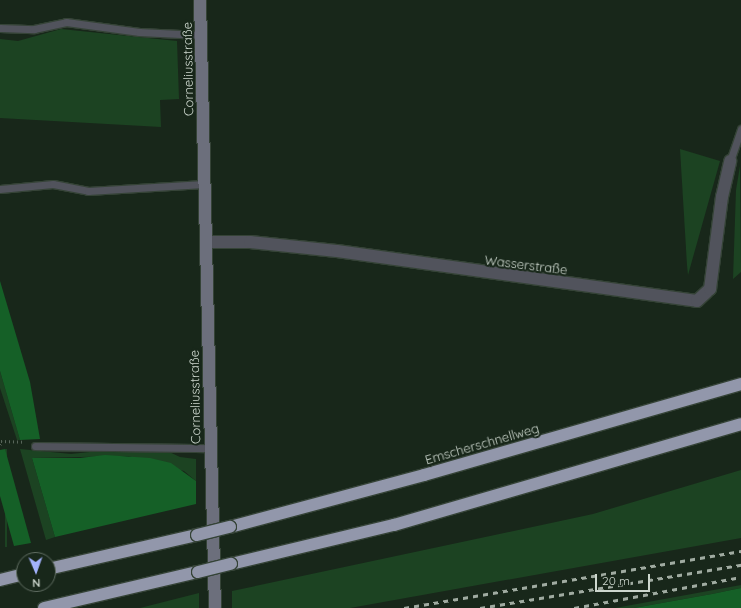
<!DOCTYPE html>
<html>
<head>
<meta charset="utf-8">
<style>
	body { margin:0 }
	#map { position:relative; width:741px; height:608px; overflow:hidden; background:#18271a; font-family:Quicksand,sans-serif }
	div>[style] { position:absolute }
	[style*='--x'] { left:calc(var(--x)*1px); top:calc(var(--y)*1px); width:calc(var(--w)*1px); rotate:calc(var(--a)*1deg) }
	.green>* { inset:0; background:#1c4322; transform-origin:0 0 }
	.forest>* { inset:0; background:#156027 }
	.path>* { height:2.5px; margin-top:-1.25px; transform-origin:0; background:repeating-linear-gradient(90deg,#58665a 0 1px,transparent 0 4px) }
	.roads { filter:drop-shadow(1px 0 #354337) drop-shadow(-1px 0 #354337) drop-shadow(0 1px #354337) drop-shadow(0 -1px #354337) }
	.lane>* { height:7px; margin:-3.5px; padding:0 3.5px; transform-origin:3.5px; border-radius:3.5px; background:#51535c }
	.street>* { height:12px; margin:-6px; padding:0 6px; transform-origin:6px; border-radius:6px; background:#51535c }
	.secondary>* { height:12px; margin:-6px; padding:0 6px; transform-origin:6px; border-radius:6px; background:#6c6f7c }
	.highway>* { height:12px; margin:-6px; padding:0 6px; transform-origin:6px; border-radius:6px; background:#9297ab }
	.rail>* { height:3px; margin-top:-1.5px; transform-origin:0; background:repeating-linear-gradient(90deg,#a0aba1 0 5px,transparent 0 10px) }
	.bridges { filter:drop-shadow(1px 0 #354337) drop-shadow(-1px 0 #354337) drop-shadow(0 1px #354337) drop-shadow(0 -1px #354337) }
	.highway-bridge>* { height:12px; margin:-6px; padding:0 6px; transform-origin:6px; border-radius:6px; background:#9297ab }
	span { translate:-50% -50%; white-space:nowrap; text-align:center; line-height:1.15; -webkit-text-stroke:4px #18271a; paint-order:stroke }
	.street-label { font-size:13px; color:#cdd7ce }
	.north { position:absolute; left:16px; top:552px; width:40px; height:40px; box-sizing:border-box; background:#18271a; border:1px solid #606d62; border-radius:50%; rotate:178deg; font-size:11px; font-weight:700; line-height:16px; text-align:center; color:#cdd7ce }
	.north::after { content:''; display:block; margin:auto; width:14px; height:18px; background:#a3b2fd; clip-path:polygon(50% 0,100% 100%,50% 72%,0 100%) }
	.scale { position:absolute; left:595px; top:574px; width:55px; height:18px; box-sizing:border-box; border:2px solid #cdd7ce; border-top:0; padding-left:5px; font-size:12px; line-height:14px; white-space:nowrap; color:#cdd7ce; -webkit-text-stroke:3px #18271a; paint-order:stroke }
</style>
</head>
<body>
<div id="map">
	<div class="green">
		<i style="clip-path:polygon(61px 29px,177px 41px,179px 99px,160px 100px,161px 127px,0 118px,0 39px,18px 41px)"></i>
		<i style="clip-path:polygon(680px 149px,720px 161px,688px 275px,687px 265px)"></i>
		<i style="clip-path:polygon(740px 166px,741px 272px,733px 279px,736px 190px)"></i>
		<i style="clip-path:polygon(0 371px,20px 440px,17px 440px,0 388px)"></i>
		<i style="left:5px;top:449px;width:2px;height:98px"></i>
		<i style="clip-path:polygon(20px 449px,71px 454px,99px 451px,167px 451px,180px 457px,196px 459px,196px 481px,184px 471px,128px 456px,32px 458px,55px 537px,46px 540px)"></i>
		<i style="clip-path:polygon(741px 470px,741px 538px,350px 608px,232px 608px,232px 591px,593px 514px)"></i>
		<i style="clip-path:polygon(741px 585px,741px 588px,712px 594px,634px 608px,615px 608px)"></i>
		<i style="clip-path:polygon(199px 593px,199px 608px,140px 608px)"></i>
	</div>
	<div class="forest">
		<i style="clip-path:polygon(0 281px,30px 382px,40px 439px,20px 440px,0 371px)"></i>
		<i style="clip-path:polygon(5px 449px,31px 543px,14px 546px,0 496px,0 450px)"></i>
		<i style="clip-path:polygon(105px 455px,150px 458px,171px 463px,196px 481px,196px 504px,55px 537px,32px 458px,80px 458px)"></i>
		<i style="clip-path:polygon(741px 588px,741px 608px,634px 608px,712px 594px)"></i>
	</div>
	<div class="path">
		<i style="--x:0;--y:445;--w:4;--a:-76"></i>
		<i style="--x:1;--y:441;--w:23;--a:2"></i>
	</div>
	<div class="roads">
		<div class="lane">
			<i style="--x:0;--y:28;--w:34;--a:2"></i>
			<i style="--x:34;--y:29;--w:33;--a:-12"></i>
			<i style="--x:66;--y:22;--w:74;--a:7.8"></i>
			<i style="--x:139;--y:32;--w:62;--a:2.8"></i>
			<i style="--x:730;--y:161;--w:34;--a:-71"></i>
			<i style="--x:0;--y:189;--w:53;--a:-5.4"></i>
			<i style="--x:53;--y:184;--w:36;--a:11"></i>
			<i style="--x:88;--y:191;--w:116;--a:-3.5"></i>
			<i style="--x:35;--y:446;--w:176;--a:0.7"></i>
		</div>
		<div class="street">
			<i style="--x:206;--y:242;--w:44;--a:0"></i>
			<i style="--x:250;--y:242;--w:87;--a:5.9"></i>
			<i style="--x:337;--y:251;--w:363;--a:7.9"></i>
			<i style="--x:697;--y:301;--w:18;--a:-43"></i>
			<i style="--x:710;--y:289;--w:93;--a:-82.6"></i>
			<i style="--x:722;--y:197;--w:37;--a:-77"></i>
		</div>
		<div class="secondary">
			<i style="--x:200;--y:0;--w:608;--a:88.59"></i>
		</div>
		<div class="highway">
			<i style="--x:230;--y:527;--w:201;--a:-15"></i>
			<i style="--x:424;--y:475;--w:330;--a:-16"></i>
			<i style="--x:231;--y:564;--w:168;--a:-13.5"></i>
			<i style="--x:394;--y:525;--w:361;--a:-16.2"></i>
			<i style="--x:48;--y:569;--w:153;--a:-12.9"></i>
			<i style="--x:0;--y:580;--w:25;--a:-14"></i>
			<i style="--x:44;--y:608;--w:158;--a:-13.2"></i>
		</div>
	</div>
	<div class="rail">
		<i style="--x:404;--y:608;--w:342;--a:-9.6"></i>
		<i style="--x:480;--y:608;--w:265;--a:-9.4"></i>
		<i style="--x:574;--y:608;--w:170;--a:-10.5"></i>
	</div>
	<div class="bridges">
		<div class="highway-bridge">
			<i style="--x:197;--y:535;--w:34;--a:-14"></i>
			<i style="--x:198;--y:572;--w:34;--a:-14"></i>
		</div>
	</div>
	<div class="street-label">
		<span style="left:188px;top:69px;rotate:-91deg">Corneliusstraße</span>
		<span style="left:526px;top:265px;rotate:7deg">Wasserstraße</span>
		<span style="left:195px;top:397px;rotate:-91deg">Corneliusstraße</span>
		<span style="left:482px;top:444px;rotate:-16deg">Emscherschnellweg</span>
	</div>
	<div class="north">N</div>
	<div class="scale">20 m</div>
</div>
</body>
</html>
